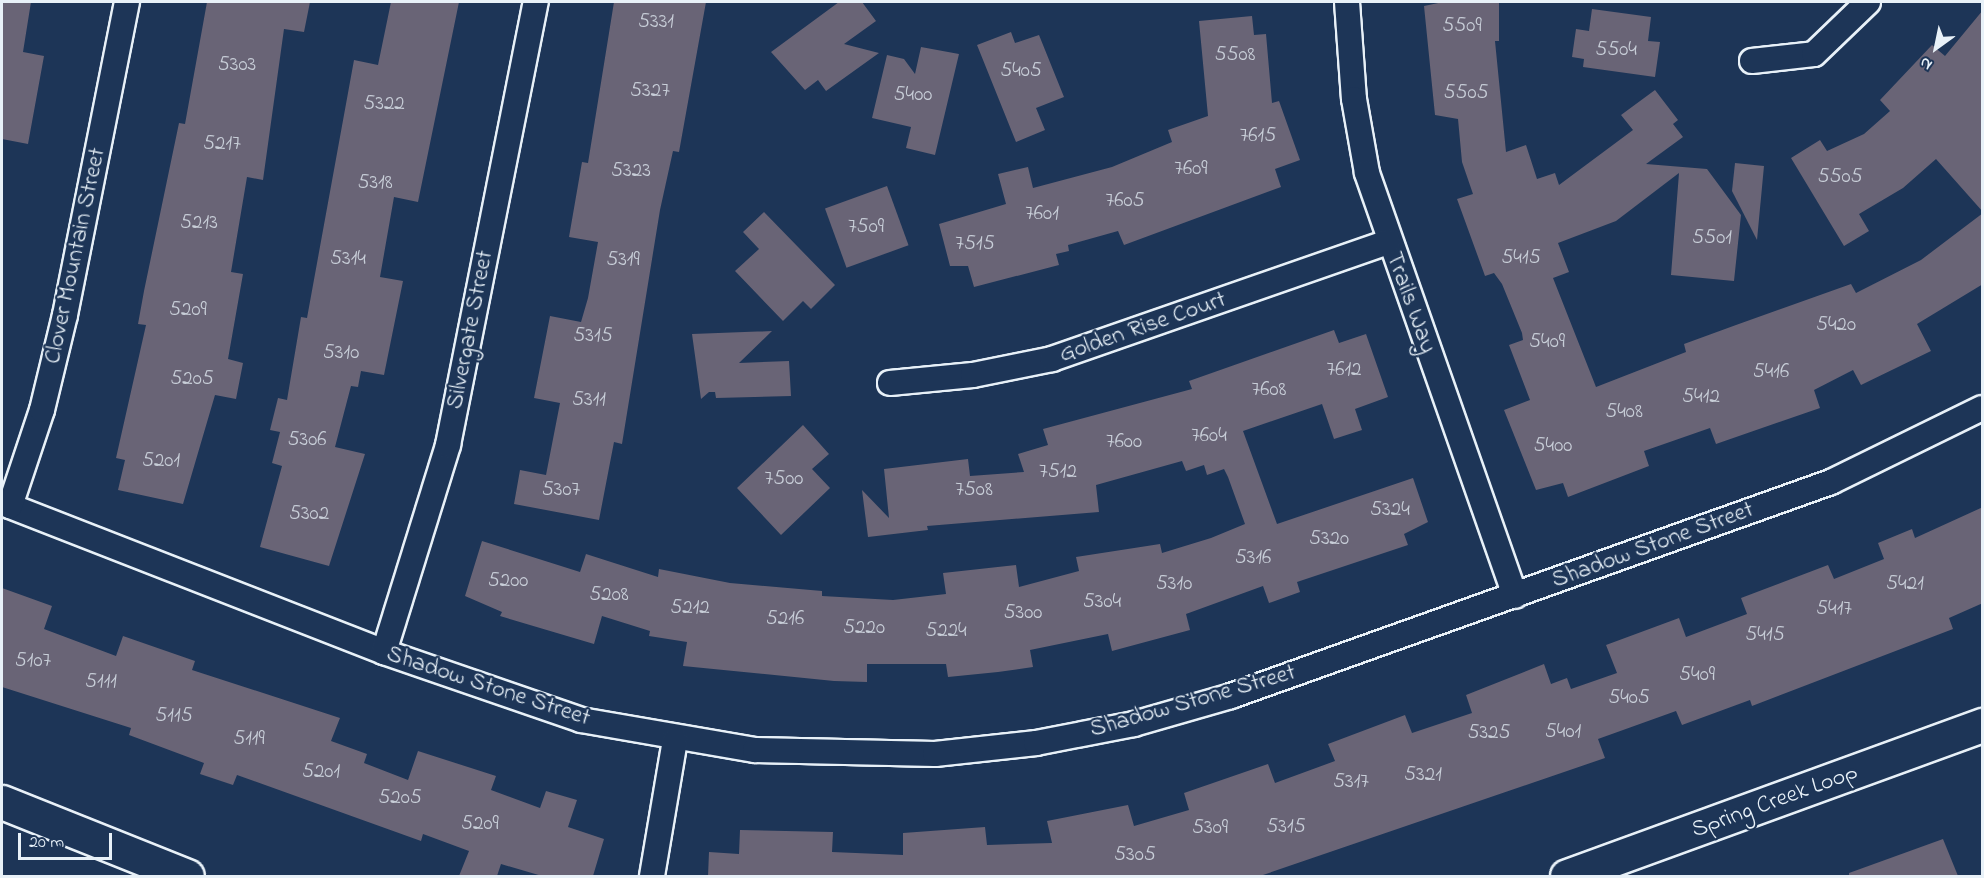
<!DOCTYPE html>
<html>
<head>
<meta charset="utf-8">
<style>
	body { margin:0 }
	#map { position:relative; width:1984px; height:878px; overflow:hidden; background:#1d3557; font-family:"Indie Flower",sans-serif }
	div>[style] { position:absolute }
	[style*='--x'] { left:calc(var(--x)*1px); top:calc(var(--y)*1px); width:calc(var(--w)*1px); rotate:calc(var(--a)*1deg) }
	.building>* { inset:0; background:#696476; transform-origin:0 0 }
	.roads { filter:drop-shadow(2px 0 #e8f1f8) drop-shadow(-2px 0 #e8f1f8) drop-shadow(0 2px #e8f1f8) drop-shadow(0 -2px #e8f1f8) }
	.street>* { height:24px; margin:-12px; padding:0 12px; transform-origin:12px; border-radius:12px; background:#1d3557 }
	.secondary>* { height:33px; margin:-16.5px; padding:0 16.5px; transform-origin:16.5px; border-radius:16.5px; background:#1d3557 }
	span { translate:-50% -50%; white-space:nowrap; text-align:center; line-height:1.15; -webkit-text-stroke:4.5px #1d3557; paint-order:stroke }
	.number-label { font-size:21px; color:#c8ced8 }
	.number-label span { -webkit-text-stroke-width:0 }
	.street-label { font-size:24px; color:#e8f1f8 }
	.frame { position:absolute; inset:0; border:3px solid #e8f1f8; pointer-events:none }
	.north { position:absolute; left:1906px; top:18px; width:60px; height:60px; -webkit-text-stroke:4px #1d3557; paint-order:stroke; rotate:213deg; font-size:16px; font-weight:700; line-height:24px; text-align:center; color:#e8f1f8 }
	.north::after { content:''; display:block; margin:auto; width:21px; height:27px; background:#e8f1f8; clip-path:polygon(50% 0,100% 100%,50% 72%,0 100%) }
	.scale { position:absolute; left:18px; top:833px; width:94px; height:27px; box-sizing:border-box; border:3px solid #e8f1f8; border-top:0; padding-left:8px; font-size:18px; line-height:21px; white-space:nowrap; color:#e8f1f8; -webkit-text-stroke:4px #1d3557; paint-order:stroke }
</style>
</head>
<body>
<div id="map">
	<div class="building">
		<i style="clip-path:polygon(2px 2px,31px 2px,23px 52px,44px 56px,28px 144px,2px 139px)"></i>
		<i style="clip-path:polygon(207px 2px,310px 2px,304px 32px,284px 29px,263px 180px,247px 177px,231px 272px,243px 274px,228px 359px,243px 363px,236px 399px,215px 395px,183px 504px,118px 490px,125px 460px,116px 458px,146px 325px,138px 324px,144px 291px,179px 123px,185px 124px)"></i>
		<i style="clip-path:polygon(391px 2px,459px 2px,418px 202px,394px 197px,380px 277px,403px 281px,384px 375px,361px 371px,358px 387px,351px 386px,335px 447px,365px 454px,329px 566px,260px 547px,282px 466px,272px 463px,280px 432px,270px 430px,278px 398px,287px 400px,301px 317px,307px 318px,354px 60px,378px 65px)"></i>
		<i style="clip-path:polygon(614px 2px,706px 2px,679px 152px,673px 151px,660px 210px,622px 444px,614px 442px,599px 520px,514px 504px,520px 470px,546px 475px,560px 403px,534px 398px,550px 316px,581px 322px,588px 298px,598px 242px,569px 237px,582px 162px,588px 163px)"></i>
		<i style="clip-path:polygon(839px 2px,862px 2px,876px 21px,844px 44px,879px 53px,826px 91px,818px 80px,805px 90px,771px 52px)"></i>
		<i style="clip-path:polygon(1443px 2px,1499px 2px,1499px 41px,1495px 41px,1506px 152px,1526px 145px,1537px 179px,1555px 173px,1559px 185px,1633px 130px,1621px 115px,1655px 90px,1678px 120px,1673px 124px,1683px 137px,1646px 164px,1707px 169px,1741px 215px,1734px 281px,1671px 275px,1679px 173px,1616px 221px,1558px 243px,1569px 272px,1553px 278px,1596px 387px,1686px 352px,1684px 344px,1736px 325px,1851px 284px,1856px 293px,1921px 260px,1983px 213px,1983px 284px,1917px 324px,1931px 351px,1861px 385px,1853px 370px,1814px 390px,1820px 408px,1716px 444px,1710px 428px,1644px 451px,1649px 466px,1568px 497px,1563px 483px,1536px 490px,1504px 410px,1530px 400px,1509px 345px,1523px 340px,1522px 333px,1502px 284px,1494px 273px,1485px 276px,1457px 199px,1473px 194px,1462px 162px,1458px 119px,1435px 115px,1424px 6px)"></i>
		<i style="clip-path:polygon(1592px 9px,1651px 17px,1648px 41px,1660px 42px,1655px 77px,1583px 67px,1584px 59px,1572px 57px,1576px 29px,1589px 31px)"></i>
		<i style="clip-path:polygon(1983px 10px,1983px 212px,1936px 159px,1903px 188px,1859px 214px,1869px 231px,1844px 246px,1791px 158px,1820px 140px,1827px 151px,1864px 134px,1890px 111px,1880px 100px,1932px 45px,1945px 56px)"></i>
		<i style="clip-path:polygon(1252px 16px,1254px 35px,1266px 34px,1272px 103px,1279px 101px,1300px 160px,1275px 169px,1281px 187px,1124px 245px,1118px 231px,1068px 245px,1069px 251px,1056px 254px,1059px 265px,974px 287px,968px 266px,950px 266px,939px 224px,1006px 204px,998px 174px,1028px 167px,1033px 188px,1112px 167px,1172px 142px,1168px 130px,1208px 116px,1199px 21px)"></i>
		<i style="clip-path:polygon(1011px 32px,1015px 43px,1039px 35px,1064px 97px,1036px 108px,1045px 130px,1016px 142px,977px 45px)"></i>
		<i style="clip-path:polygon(921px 47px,959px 54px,935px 155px,906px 148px,911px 127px,872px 118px,887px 55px,904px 59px,915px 74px)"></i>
		<i style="clip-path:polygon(1735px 163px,1764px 166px,1757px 240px,1732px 191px)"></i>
		<i style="left:887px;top:186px;width:63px;height:66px;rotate:70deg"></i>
		<i style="clip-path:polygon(764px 212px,835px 285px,811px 309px,803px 301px,783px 321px,735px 271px,759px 249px,743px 232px)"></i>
		<i style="clip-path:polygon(1334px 330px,1339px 343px,1366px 334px,1388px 397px,1355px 409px,1362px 430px,1334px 439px,1322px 404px,1243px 431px,1277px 524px,1413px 478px,1428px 522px,1404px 534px,1408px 545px,1297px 582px,1300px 592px,1269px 603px,1263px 586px,1186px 614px,1190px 630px,1112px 651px,1108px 634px,1030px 650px,1033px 667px,998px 672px,948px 677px,946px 664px,867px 664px,867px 682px,834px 681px,683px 666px,687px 642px,649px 636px,650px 631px,602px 616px,594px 644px,500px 616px,502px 612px,465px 596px,482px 541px,580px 572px,586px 554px,658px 577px,659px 569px,730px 583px,822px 591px,822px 596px,893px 600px,946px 594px,943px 573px,1016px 565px,1019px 587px,1079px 571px,1076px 557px,1160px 544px,1162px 553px,1211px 538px,1245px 524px,1228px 477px,1224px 469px,1207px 475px,1204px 465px,1186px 471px,1182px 461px,1096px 485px,1099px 512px,927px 526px,928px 530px,868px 537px,862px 490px,889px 518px,884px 469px,968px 459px,970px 476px,1024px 472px,1018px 454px,1048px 445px,1043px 429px,1192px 389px,1189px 381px)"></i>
		<i style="clip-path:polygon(772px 331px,739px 363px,789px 361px,791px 396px,716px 398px,715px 392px,709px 392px,701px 399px,692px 334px)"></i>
		<i style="clip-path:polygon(803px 425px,829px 454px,812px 469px,830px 488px,781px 535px,737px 488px)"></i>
		<i style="clip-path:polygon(1983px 507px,1983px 603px,1949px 618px,1953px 629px,1752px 706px,1750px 700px,1682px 725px,1676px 711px,1598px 739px,1605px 758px,1260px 876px,708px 876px,709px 852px,739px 854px,740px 830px,833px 832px,832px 852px,903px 855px,903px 833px,985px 827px,987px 845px,1052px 843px,1047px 821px,1128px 805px,1134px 826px,1189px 810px,1184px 793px,1268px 764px,1275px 783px,1335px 761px,1328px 744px,1405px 715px,1412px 733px,1472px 713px,1466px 695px,1544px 664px,1551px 684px,1567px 678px,1571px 689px,1617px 673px,1606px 645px,1679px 618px,1686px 637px,1747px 614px,1741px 598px,1828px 565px,1834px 579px,1884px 559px,1878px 543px,1912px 529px,1915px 538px)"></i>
		<i style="clip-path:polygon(2px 588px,52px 606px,44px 629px,116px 656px,123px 636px,195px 661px,192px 670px,340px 718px,331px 741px,367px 754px,364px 763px,408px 780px,418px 751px,496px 776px,491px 790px,540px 808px,546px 791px,577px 800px,568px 827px,604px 839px,593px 876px,542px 876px,501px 864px,497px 876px,459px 876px,469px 851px,423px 834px,421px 841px,237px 775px,233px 785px,200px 774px,204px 763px,129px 735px,131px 728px,2px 687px)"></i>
		<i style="clip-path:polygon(1943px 839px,1958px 876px,1849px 876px,1849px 873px)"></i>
	</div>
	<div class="roads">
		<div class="street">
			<i style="--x:1347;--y:2;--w:97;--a:85.9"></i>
			<i style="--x:1354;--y:99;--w:75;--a:80"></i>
			<i style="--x:1367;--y:173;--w:448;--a:70.7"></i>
			<i style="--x:1752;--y:61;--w:62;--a:-6.4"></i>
			<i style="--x:1814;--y:54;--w:75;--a:-43.9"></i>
			<i style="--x:890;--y:383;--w:83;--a:-5.5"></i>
			<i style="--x:973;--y:375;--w:81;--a:-11.4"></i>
			<i style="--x:1052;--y:359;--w:356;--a:-19.2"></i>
			<i style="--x:2;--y:503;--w:410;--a:21.3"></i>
			<i style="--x:384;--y:652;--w:208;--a:19"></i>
			<i style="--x:581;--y:720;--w:177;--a:9.8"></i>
			<i style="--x:755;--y:750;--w:180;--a:1.3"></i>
			<i style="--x:935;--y:754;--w:102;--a:-6.2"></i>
			<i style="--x:1036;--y:743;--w:100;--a:-11"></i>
			<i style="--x:1134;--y:724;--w:101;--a:-16.1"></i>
			<i style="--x:1231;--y:696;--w:637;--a:-19.63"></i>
			<i style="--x:1831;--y:482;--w:168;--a:-26.1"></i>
			<i style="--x:10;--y:506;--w:101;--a:-71.6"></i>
			<i style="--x:42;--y:410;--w:98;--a:-76.4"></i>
			<i style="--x:65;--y:315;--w:319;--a:-78.8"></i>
			<i style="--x:384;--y:652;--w:217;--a:-72.8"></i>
			<i style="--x:448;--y:445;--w:452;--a:-78.8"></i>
			<i style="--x:652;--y:876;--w:138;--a:-80.4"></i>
		</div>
		<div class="secondary">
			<i style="--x:2;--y:802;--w:199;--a:21.8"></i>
			<i style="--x:1567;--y:876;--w:442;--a:-20"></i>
		</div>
	</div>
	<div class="number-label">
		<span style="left:656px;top:22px">5331</span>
		<span style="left:1462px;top:26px">5509</span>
		<span style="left:1616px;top:50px">5504</span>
		<span style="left:1235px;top:55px">5508</span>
		<span style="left:237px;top:65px">5303</span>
		<span style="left:1021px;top:71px">5405</span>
		<span style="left:650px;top:91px">5327</span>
		<span style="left:1466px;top:93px">5505</span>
		<span style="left:913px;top:95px">5400</span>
		<span style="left:384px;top:104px">5322</span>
		<span style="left:1258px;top:136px">7615</span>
		<span style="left:222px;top:144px">5217</span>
		<span style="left:1191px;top:169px">7609</span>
		<span style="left:631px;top:171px">5323</span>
		<span style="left:1840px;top:177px">5505</span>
		<span style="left:375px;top:183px">5318</span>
		<span style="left:1125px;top:201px">7605</span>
		<span style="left:1042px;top:214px">7601</span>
		<span style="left:199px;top:223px">5213</span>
		<span style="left:866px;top:227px">7509</span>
		<span style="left:1712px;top:238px">5501</span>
		<span style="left:975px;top:244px">7515</span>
		<span style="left:1521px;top:258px">5415</span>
		<span style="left:348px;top:259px">5314</span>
		<span style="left:623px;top:260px">5319</span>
		<span style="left:188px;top:310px">5209</span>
		<span style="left:1836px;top:325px">5420</span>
		<span style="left:593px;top:336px">5315</span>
		<span style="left:1547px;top:342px">5409</span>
		<span style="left:341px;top:353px">5310</span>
		<span style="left:1344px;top:370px">7612</span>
		<span style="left:1771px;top:372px">5416</span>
		<span style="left:192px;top:379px">5205</span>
		<span style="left:1269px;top:390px">7608</span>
		<span style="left:1701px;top:397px">5412</span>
		<span style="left:589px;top:400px">5311</span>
		<span style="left:1624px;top:412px">5408</span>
		<span style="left:1209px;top:436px">7604</span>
		<span style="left:307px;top:440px">5306</span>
		<span style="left:1124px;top:442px">7600</span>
		<span style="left:1553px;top:446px">5400</span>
		<span style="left:161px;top:461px">5201</span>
		<span style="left:1058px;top:472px">7512</span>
		<span style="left:784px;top:479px">7500</span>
		<span style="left:561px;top:490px">5307</span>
		<span style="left:974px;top:490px">7508</span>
		<span style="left:1390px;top:510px">5324</span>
		<span style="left:309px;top:514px">5302</span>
		<span style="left:1329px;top:539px">5320</span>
		<span style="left:1253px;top:558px">5316</span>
		<span style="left:508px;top:581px">5200</span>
		<span style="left:1174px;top:584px">5310</span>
		<span style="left:1905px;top:584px">5421</span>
		<span style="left:609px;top:595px">5208</span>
		<span style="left:1102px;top:602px">5304</span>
		<span style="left:690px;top:608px">5212</span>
		<span style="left:1834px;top:609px">5417</span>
		<span style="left:1023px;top:613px">5300</span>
		<span style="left:785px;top:619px">5216</span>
		<span style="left:864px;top:628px">5220</span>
		<span style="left:946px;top:631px">5224</span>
		<span style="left:1765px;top:635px">5415</span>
		<span style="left:33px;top:661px">5107</span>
		<span style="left:1697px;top:675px">5409</span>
		<span style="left:101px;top:682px">5111</span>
		<span style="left:1629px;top:698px">5405</span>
		<span style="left:174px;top:716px">5115</span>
		<span style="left:1563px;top:732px">5401</span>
		<span style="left:1489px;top:733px">5325</span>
		<span style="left:249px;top:739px">5119</span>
		<span style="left:321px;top:772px">5201</span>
		<span style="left:1423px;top:775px">5321</span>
		<span style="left:1351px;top:782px">5317</span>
		<span style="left:400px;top:798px">5205</span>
		<span style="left:480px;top:824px">5209</span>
		<span style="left:1286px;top:827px">5315</span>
		<span style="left:1210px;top:828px">5309</span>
		<span style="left:1135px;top:855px">5305</span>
	</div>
	<div class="street-label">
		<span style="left:76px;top:256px;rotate:-78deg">Clover Mountain Street</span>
		<span style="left:1410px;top:303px;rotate:70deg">Trails Way</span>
		<span style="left:1143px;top:328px;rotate:-19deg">Golden Rise Court</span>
		<span style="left:471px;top:330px;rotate:-79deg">Silvergate Street</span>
		<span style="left:1653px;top:546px;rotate:-20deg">Shadow Stone Street</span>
		<span style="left:488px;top:687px;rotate:18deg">Shadow Stone Street</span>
		<span style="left:1193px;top:702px;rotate:-16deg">Shadow Stone Street</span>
		<span style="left:1775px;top:802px;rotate:-20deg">Spring Creek Loop</span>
	</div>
	<div class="frame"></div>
	<div class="north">N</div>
	<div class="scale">20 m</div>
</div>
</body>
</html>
